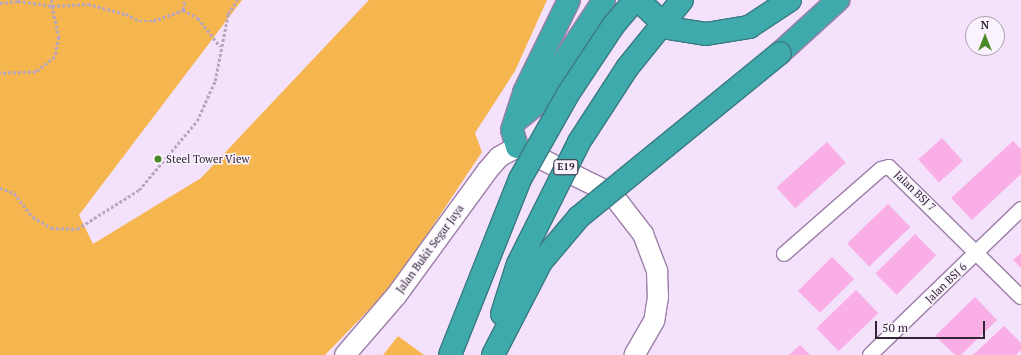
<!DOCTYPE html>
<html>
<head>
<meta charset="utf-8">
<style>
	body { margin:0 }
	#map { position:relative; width:1021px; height:355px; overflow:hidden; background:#f4e1fc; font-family:"PT Serif",serif }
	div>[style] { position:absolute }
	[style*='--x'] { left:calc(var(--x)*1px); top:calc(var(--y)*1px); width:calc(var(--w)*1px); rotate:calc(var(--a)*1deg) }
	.green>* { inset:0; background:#f5b650 }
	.building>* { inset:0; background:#f9aee6; transform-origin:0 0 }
	.path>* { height:2.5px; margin-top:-1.25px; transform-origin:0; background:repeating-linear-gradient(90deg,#b7a6be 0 3px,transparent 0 5px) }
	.roads { filter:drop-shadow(1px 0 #9c7ea8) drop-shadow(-1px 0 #9c7ea8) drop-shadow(0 1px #9c7ea8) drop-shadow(0 -1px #9c7ea8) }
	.street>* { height:14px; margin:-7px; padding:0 7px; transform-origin:7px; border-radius:7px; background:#fff }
	.secondary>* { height:20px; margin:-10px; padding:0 10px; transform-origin:10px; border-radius:10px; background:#fff }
	.highway>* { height:22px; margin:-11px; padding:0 11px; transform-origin:11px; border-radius:11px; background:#3faaac }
	.bridges { filter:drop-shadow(1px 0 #3a7b82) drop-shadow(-1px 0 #3a7b82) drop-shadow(0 1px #3a7b82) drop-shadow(0 -1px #3a7b82) }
	.highway-bridge>* { height:22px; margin:-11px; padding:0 11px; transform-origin:11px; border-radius:11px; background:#3faaac }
	.dots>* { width:11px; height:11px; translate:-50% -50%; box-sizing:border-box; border:2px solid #faf3fd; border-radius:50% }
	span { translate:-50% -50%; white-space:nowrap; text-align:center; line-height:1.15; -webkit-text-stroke:3px #faf3fd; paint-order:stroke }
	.shield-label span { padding:1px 3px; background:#faf3fd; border:1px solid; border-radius:3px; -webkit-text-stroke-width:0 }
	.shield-label { font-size:10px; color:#312435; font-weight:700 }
	.poi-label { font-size:11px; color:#312435 }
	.left { translate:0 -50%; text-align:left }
	.street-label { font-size:11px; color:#312435 }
	.north { position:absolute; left:965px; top:16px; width:40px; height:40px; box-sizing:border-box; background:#faf3fd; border:1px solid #aaa0ad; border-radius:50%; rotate:0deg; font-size:11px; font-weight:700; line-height:16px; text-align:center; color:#312435 }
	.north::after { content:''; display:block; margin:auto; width:14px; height:18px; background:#4b8828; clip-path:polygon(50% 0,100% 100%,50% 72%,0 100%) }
	.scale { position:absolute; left:875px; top:321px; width:110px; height:18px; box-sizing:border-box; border:2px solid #312435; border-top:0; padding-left:5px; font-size:12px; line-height:14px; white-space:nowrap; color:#312435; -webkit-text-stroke:3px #faf3fd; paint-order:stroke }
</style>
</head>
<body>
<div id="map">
	<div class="green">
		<i style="clip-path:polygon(0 0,242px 0,79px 215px,93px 244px,201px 178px,369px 0,547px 0,515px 71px,475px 133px,482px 152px,394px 284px,325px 355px,0 355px)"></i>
		<i style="clip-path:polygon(398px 336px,424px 355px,383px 355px)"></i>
	</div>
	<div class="building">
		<i style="left:942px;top:138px;width:31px;height:32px;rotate:48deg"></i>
		<i style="clip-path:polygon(1013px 141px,1021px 149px,1021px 174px,972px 220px,951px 198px)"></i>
		<i style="left:827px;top:142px;width:28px;height:68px;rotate:48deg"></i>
		<i style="left:888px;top:204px;width:32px;height:57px;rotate:46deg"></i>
		<i style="left:915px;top:234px;width:30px;height:56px;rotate:45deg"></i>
		<i style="clip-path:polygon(1021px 253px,1021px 268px,1013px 260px)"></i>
		<i style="left:832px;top:257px;width:31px;height:48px;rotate:45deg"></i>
		<i style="left:856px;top:290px;width:32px;height:55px;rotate:46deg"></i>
		<i style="clip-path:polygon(975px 297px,997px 320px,961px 355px,955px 355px,935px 336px)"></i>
		<i style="clip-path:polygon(1004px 326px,1021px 343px,1021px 350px,1016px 355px,973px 355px)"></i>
		<i style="clip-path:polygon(800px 345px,810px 355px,789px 355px)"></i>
	</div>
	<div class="path">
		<i style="--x:52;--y:0;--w:6;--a:90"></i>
		<i style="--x:52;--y:6;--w:36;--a:-3"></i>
		<i style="--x:88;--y:4;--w:39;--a:15"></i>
		<i style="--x:126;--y:14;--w:15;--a:28"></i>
		<i style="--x:139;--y:21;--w:14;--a:0"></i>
		<i style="--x:153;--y:21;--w:32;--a:-20"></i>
		<i style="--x:183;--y:10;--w:17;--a:28"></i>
		<i style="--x:198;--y:18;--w:36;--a:52"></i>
		<i style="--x:0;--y:3;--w:18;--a:-6"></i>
		<i style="--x:18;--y:1;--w:34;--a:8"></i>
		<i style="--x:52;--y:6;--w:32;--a:77"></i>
		<i style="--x:59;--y:37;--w:20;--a:101"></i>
		<i style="--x:55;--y:57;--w:24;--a:142"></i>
		<i style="--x:36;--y:72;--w:36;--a:178"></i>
		<i style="--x:183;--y:10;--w:10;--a:-79"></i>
		<i style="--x:0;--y:188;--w:15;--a:20"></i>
		<i style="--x:14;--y:193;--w:31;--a:52"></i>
		<i style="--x:33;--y:217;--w:21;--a:31"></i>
		<i style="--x:51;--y:228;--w:26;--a:2"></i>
		<i style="--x:77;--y:229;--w:73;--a:-32.2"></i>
		<i style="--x:139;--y:190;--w:90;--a:-50"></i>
		<i style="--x:197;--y:121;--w:44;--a:-65.8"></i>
		<i style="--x:215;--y:81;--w:68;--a:-79"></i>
		<i style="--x:228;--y:14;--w:17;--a:-57"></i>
	</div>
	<div class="roads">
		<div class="street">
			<i style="--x:784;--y:254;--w:129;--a:-41.2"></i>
			<i style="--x:881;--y:169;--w:8;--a:-14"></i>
			<i style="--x:889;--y:167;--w:185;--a:44.6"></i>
			<i style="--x:870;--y:355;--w:210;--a:-44"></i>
		</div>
		<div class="secondary">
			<i style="--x:519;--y:148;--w:104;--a:26.3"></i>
			<i style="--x:612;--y:194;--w:51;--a:52.2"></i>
			<i style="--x:643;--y:234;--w:40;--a:69"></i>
			<i style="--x:657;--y:271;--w:26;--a:88"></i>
			<i style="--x:658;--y:297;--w:24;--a:99"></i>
			<i style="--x:654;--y:321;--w:39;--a:120"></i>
			<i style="--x:345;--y:355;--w:78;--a:-49.2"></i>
			<i style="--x:396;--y:296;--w:155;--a:-53.9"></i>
			<i style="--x:487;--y:171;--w:18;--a:-49"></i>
			<i style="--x:499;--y:157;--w:21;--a:-29"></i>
		</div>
		<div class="highway">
			<i style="--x:780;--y:53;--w:79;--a:-42.4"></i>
			<i style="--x:517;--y:120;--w:22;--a:-39"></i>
			<i style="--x:534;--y:106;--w:127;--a:-56.6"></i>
			<i style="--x:517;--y:147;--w:18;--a:-106"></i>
			<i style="--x:512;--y:130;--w:40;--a:-72"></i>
			<i style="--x:524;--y:92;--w:102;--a:-63.9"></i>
		</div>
	</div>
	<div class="bridges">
		<div class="highway-bridge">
			<i style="--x:638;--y:0;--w:41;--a:43"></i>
			<i style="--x:668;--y:28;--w:38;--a:9"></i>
			<i style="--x:706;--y:34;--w:44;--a:-9.2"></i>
			<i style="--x:749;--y:27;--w:49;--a:-33.4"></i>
			<i style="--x:502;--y:314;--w:52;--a:-72.3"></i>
			<i style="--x:518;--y:264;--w:136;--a:-63.4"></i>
			<i style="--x:579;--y:142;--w:88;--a:-57"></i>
			<i style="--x:627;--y:68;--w:87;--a:-51"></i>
			<i style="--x:450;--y:355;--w:189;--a:-68.3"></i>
			<i style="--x:520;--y:179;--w:98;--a:-60.5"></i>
			<i style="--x:568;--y:94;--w:82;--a:-56.5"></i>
			<i style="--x:613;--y:26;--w:34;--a:-50"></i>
			<i style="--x:493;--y:355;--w:105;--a:-62.7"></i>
			<i style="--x:541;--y:262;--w:59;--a:-49.8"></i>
			<i style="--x:579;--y:217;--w:259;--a:-39.2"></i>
		</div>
	</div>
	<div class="dots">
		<i style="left:158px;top:159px;background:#4b8828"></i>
	</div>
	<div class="shield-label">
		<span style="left:566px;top:167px">E19</span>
	</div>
	<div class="poi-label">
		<span class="left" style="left:166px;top:159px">Steel Tower View</span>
	</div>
	<div class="street-label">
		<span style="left:915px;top:191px;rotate:44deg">Jalan BSJ 7</span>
		<span style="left:430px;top:249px;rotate:-54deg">Jalan Bukit Segar Jaya</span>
		<span style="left:946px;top:283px;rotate:-44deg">Jalan BSJ 6</span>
	</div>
	<div class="north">N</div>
	<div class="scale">50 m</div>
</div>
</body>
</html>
